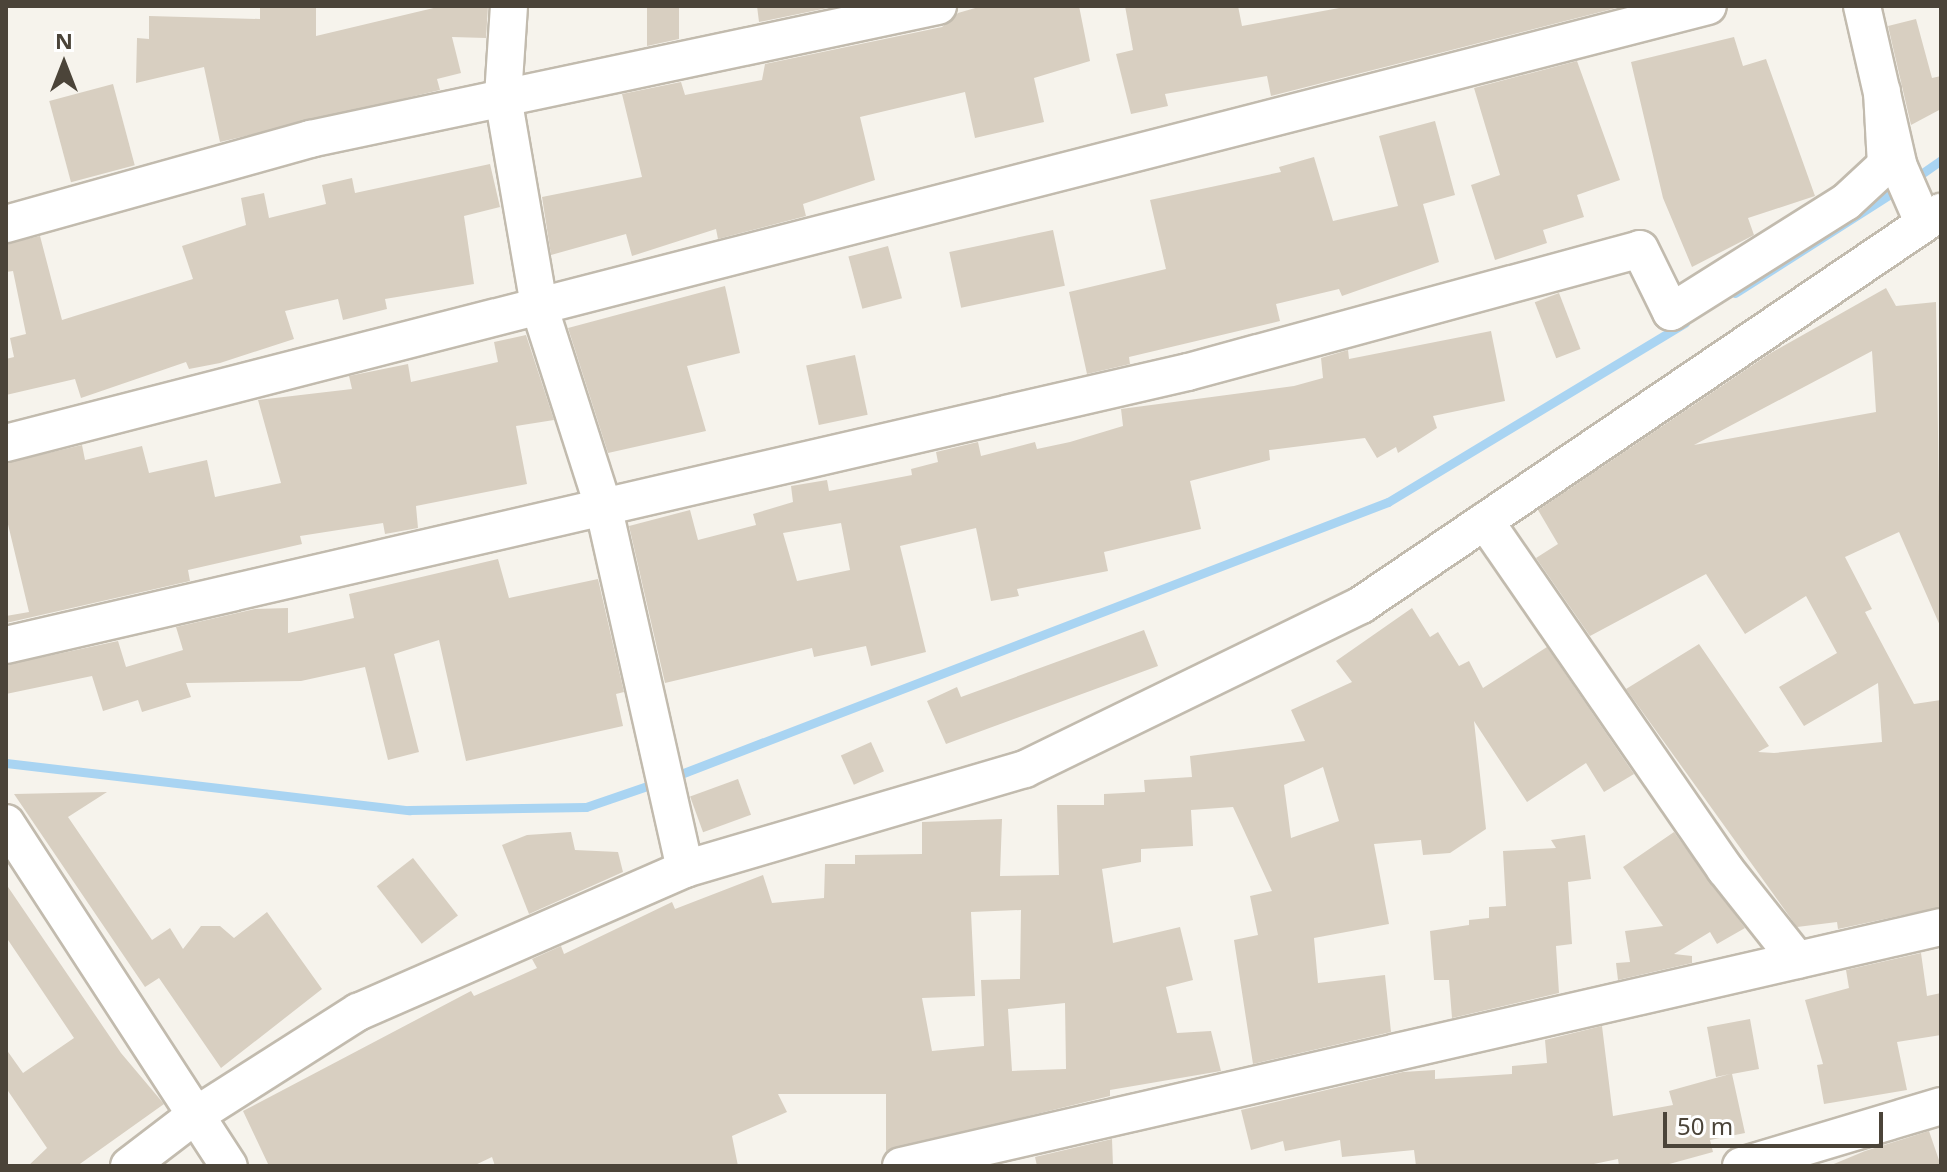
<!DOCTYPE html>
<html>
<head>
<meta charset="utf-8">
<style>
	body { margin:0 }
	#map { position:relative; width:1947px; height:1172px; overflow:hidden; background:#f6f3ec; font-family:"Noto Sans",sans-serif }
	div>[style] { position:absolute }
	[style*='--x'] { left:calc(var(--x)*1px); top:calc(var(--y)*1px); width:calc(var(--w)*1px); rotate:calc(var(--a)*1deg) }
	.stream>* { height:9px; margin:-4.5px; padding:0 4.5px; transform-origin:4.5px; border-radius:4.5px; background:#a9d4f2 }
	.building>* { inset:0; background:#d8cfc1; transform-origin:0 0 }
	.roads { filter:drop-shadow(2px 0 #c2bbae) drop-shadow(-2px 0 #c2bbae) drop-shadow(0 2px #c2bbae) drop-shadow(0 -2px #c2bbae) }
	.minor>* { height:36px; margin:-18px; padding:0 18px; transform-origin:18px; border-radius:18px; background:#fff }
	span { translate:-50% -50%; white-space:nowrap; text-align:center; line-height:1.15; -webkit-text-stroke:6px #fff; paint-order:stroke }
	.frame { position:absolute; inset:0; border:8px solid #4b4439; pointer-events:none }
	.north { position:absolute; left:24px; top:24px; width:80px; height:80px; -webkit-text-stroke:6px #fff; paint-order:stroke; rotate:0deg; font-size:22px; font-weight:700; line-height:32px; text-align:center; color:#4b4439 }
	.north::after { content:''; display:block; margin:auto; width:28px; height:36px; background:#4b4439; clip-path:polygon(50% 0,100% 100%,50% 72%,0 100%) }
	.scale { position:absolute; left:1663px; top:1112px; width:220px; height:36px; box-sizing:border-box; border:4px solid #4b4439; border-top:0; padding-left:10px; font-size:24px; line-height:28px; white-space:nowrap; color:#4b4439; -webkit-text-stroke:6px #fff; paint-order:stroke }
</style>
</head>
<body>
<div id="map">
	<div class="stream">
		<i style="--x:1914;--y:179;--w:33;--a:-35"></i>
		<i style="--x:1735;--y:293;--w:193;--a:-32.5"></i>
		<i style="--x:6;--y:763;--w:406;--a:6.7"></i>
		<i style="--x:409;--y:810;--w:177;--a:-1"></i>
		<i style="--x:586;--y:807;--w:77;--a:-18.9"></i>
		<i style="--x:673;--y:777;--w:766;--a:-21.04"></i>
		<i style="--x:1388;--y:502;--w:347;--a:-31.1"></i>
	</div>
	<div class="building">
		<i style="clip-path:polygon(260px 6px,316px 6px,316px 36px,442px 6px,488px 6px,486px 38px,452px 37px,461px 73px,437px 79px,440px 90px,220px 142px,204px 67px,136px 83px,137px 38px,149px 39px,149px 16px,260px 19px)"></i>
		<i style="clip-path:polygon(647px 6px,679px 6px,679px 39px,647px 46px)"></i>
		<i style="clip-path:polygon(757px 6px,837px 6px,759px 22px)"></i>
		<i style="clip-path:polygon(982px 6px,1079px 6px,1090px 61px,1034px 78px,1044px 122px,975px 138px,965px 92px,860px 117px,875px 180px,803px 204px,806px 216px,718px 239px,716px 229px,632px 256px,626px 234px,551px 255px,542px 197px,642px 177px,622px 94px,681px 82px,685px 95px,762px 80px,765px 64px,942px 27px,958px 13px)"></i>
		<i style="clip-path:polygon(1125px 6px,1238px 6px,1242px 26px,1350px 6px,1624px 6px,1271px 96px,1267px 76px,1165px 94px,1168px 106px,1131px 114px,1116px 54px,1133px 50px)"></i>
		<i style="clip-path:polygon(1916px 19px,1932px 78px,1941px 76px,1941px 109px,1911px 125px,1888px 26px)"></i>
		<i style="clip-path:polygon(1734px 37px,1743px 66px,1766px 59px,1815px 196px,1748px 218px,1754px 235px,1692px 267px,1663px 198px,1631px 62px)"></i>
		<i style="clip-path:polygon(1577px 61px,1620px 180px,1577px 195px,1584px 217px,1543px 230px,1547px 243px,1495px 260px,1471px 185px,1500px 175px,1474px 88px)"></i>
		<i style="left:113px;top:84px;width:84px;height:66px;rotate:75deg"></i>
		<i style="clip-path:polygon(1435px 121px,1455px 195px,1423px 204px,1439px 262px,1342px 296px,1339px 289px,1276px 304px,1280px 321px,1129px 357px,1130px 364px,1087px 374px,1069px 292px,1166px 269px,1150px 200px,1281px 172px,1279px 167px,1314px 157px,1333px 221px,1398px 206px,1379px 136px)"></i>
		<i style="clip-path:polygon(490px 164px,500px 207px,464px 216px,474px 284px,385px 299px,387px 309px,343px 320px,338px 299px,285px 311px,294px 339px,220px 363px,189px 369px,186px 362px,81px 398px,75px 379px,6px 395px,6px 359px,14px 357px,10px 338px,26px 334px,13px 271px,6px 272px,6px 244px,40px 236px,62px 320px,193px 279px,182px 246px,246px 225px,241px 198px,264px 193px,269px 218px,326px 204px,322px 185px,352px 178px,355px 193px)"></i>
		<i style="left:1053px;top:230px;width:57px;height:106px;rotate:78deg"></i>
		<i style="left:888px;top:246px;width:54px;height:41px;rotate:75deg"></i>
		<i style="clip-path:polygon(725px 286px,740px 353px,687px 366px,706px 431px,608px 453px,568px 328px)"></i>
		<i style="clip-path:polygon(evenodd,1886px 288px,1896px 306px,1936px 302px,1941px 628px,1899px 532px,1845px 557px,1872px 609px,1865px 612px,1914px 704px,1941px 700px,1941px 907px,1838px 929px,1837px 922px,1797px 927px,1626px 689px,1699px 644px,1769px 746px,1758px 752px,1774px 753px,1882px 742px,1878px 683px,1804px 726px,1779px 687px,1837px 653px,1806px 596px,1745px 634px,1706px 574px,1590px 636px,1536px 558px,1558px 544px,1538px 510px,1769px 354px,1886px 288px,1872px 351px,1876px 412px,1694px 445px,1872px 351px)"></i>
		<i style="left:1559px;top:293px;width:60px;height:26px;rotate:69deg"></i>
		<i style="clip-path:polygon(evenodd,1491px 331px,1505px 401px,1433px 416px,1437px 428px,1398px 453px,1396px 447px,1377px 458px,1365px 438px,1269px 450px,1270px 460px,1190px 481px,1201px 529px,1104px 552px,1108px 571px,1017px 589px,1019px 596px,991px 601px,976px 528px,900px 546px,926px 652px,871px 666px,866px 646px,814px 657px,812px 648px,665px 683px,629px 526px,690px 510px,698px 540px,756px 525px,753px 514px,793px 502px,791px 486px,827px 480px,829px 491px,912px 475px,911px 469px,938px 462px,936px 452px,978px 442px,981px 456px,1035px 442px,1037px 449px,1070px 442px,1123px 426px,1121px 409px,1294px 386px,1323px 378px,1321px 358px,1348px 350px,1349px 359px,1491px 331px,841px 523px,850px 570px,797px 581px,783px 533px,841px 523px)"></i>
		<i style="clip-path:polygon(526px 335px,554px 420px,516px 426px,527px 484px,416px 506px,418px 528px,385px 534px,383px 523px,300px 536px,302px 544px,188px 570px,190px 581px,6px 623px,6px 616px,29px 612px,6px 516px,6px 463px,82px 445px,85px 460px,142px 446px,149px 473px,207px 460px,215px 497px,281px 483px,258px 400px,352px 389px,349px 376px,408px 364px,411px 382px,498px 362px,494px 342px)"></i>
		<i style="left:855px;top:355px;width:61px;height:50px;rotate:78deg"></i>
		<i style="clip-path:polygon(498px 559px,509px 598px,598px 579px,624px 692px,616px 694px,623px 726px,466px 761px,439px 640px,394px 654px,419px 752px,388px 760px,365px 667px,301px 681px,186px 683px,191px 697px,142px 712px,138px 700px,103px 711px,92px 676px,6px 694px,6px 665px,118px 641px,126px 667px,183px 650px,176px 627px,255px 609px,288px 608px,288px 633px,354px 618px,349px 594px)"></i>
		<i style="clip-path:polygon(evenodd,1412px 608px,1430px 637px,1438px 632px,1459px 666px,1469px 661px,1483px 688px,1547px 647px,1634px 774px,1604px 792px,1586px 763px,1527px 802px,1474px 721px,1486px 829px,1450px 853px,1423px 855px,1421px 840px,1374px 844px,1389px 924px,1314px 938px,1318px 983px,1385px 975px,1391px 1032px,1253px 1064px,1234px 940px,1258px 935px,1250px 896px,1272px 891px,1233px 807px,1191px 810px,1193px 846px,1141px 849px,1141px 862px,1102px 869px,1113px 943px,1180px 927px,1193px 980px,1166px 987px,1177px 1033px,1211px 1031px,1221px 1071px,1110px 1090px,1110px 1096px,886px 1151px,886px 1094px,778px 1094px,787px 1112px,732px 1136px,738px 1166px,495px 1166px,492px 1157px,473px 1166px,269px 1166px,243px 1111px,471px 991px,474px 996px,537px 968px,532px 959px,561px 946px,564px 954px,672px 902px,675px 909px,763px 875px,772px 903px,824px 898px,825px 864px,855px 864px,855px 855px,922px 854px,922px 822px,1002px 819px,1000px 876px,1059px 875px,1057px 805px,1104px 805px,1104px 794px,1145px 792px,1144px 780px,1192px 777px,1190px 756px,1305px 741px,1291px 710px,1352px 682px,1336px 661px,1412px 608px,1323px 767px,1339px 821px,1291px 838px,1284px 785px,1323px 767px,1412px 608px,1021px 910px,1020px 979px,981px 980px,984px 1046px,932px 1051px,922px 998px,975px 996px,971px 912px,1021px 910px,1412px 608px,1065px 1003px,1066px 1069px,1012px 1071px,1008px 1009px,1065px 1003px)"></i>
		<i style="clip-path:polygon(1144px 630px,1158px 666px,946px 744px,927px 701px,957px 687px,961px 697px)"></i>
		<i style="left:871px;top:742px;width:32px;height:33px;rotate:66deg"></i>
		<i style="left:738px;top:779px;width:38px;height:51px;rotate:70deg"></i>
		<i style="clip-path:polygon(107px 792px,68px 817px,152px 940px,170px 928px,183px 949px,201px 926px,220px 926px,234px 938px,267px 912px,322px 989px,221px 1068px,159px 978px,145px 987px,14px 794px)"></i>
		<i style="clip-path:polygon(571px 832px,575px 850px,618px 852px,623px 872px,529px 914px,502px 845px,527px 835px)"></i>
		<i style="clip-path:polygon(1674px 832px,1745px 928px,1717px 944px,1710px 932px,1674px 954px,1692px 956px,1692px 963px,1618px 980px,1616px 963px,1630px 962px,1625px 931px,1663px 926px,1623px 867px)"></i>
		<i style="clip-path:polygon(1585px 835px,1591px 879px,1568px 882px,1572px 944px,1556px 946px,1559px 993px,1452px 1018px,1449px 980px,1434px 980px,1430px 931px,1469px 925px,1469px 920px,1489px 918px,1489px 907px,1506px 906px,1503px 851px,1556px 848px,1551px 840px)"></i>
		<i style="left:413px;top:858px;width:73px;height:46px;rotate:52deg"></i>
		<i style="clip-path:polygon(6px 884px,121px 1053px,164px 1104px,77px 1166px,28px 1166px,47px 1148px,6px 1088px,6px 1049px,23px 1073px,74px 1038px,6px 937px)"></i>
		<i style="clip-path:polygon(1921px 953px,1927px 996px,1941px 993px,1941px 1035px,1897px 1042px,1907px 1090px,1824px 1104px,1817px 1065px,1823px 1064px,1805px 1000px,1849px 988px,1846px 970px)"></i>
		<i style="clip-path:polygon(1750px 1019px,1759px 1069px,1732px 1074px,1745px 1133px,1710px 1140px,1713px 1152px,1662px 1166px,1619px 1166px,1618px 1159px,1584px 1166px,1416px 1166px,1414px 1150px,1342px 1157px,1340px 1140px,1285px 1151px,1283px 1141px,1251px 1150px,1241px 1110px,1403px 1072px,1435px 1070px,1435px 1079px,1512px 1074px,1512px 1066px,1547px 1063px,1545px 1040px,1602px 1026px,1613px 1116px,1673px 1105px,1669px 1091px,1730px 1074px,1716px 1077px,1707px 1027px)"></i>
		<i style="clip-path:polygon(1929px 1131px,1941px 1166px,1829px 1166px,1865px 1151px)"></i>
		<i style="clip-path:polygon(1112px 1139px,1113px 1166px,1037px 1166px,1035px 1157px)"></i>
	</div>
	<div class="roads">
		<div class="minor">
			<i style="--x:509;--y:6;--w:91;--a:93.8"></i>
			<i style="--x:503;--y:97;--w:212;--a:80.2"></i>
			<i style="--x:539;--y:306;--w:209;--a:72.2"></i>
			<i style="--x:603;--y:505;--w:373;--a:77.3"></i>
			<i style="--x:1862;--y:6;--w:165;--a:77.1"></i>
			<i style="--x:1899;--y:167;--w:60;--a:66.4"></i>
			<i style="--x:6;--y:224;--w:316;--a:-15.6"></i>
			<i style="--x:310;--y:139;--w:642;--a:-11.96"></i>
			<i style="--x:6;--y:443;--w:1757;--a:-14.4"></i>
			<i style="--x:1485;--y:521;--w:423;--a:55.4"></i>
			<i style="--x:1725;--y:869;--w:116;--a:51.6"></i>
			<i style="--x:6;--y:645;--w:1213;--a:-13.01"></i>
			<i style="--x:1188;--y:372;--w:468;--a:-15.2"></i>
			<i style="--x:1640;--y:249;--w:70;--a:63.8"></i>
			<i style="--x:1671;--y:312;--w:207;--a:-32.2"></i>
			<i style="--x:1846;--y:202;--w:54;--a:-42.8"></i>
			<i style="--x:1886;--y:165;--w:73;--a:-93.1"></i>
			<i style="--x:6;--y:823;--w:409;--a:57"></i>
			<i style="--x:129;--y:1166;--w:81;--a:-37.4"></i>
			<i style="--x:193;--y:1117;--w:196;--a:-32.5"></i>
			<i style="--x:358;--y:1012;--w:357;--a:-23.6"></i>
			<i style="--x:685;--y:869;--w:354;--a:-16.4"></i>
			<i style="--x:1025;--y:769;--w:374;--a:-26"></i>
			<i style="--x:1361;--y:605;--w:701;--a:-34.12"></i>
			<i style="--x:901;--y:1166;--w:1067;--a:-12.94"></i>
			<i style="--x:1741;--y:1166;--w:209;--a:-16.7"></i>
		</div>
	</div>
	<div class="frame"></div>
	<div class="north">N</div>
	<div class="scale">50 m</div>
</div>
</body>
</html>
